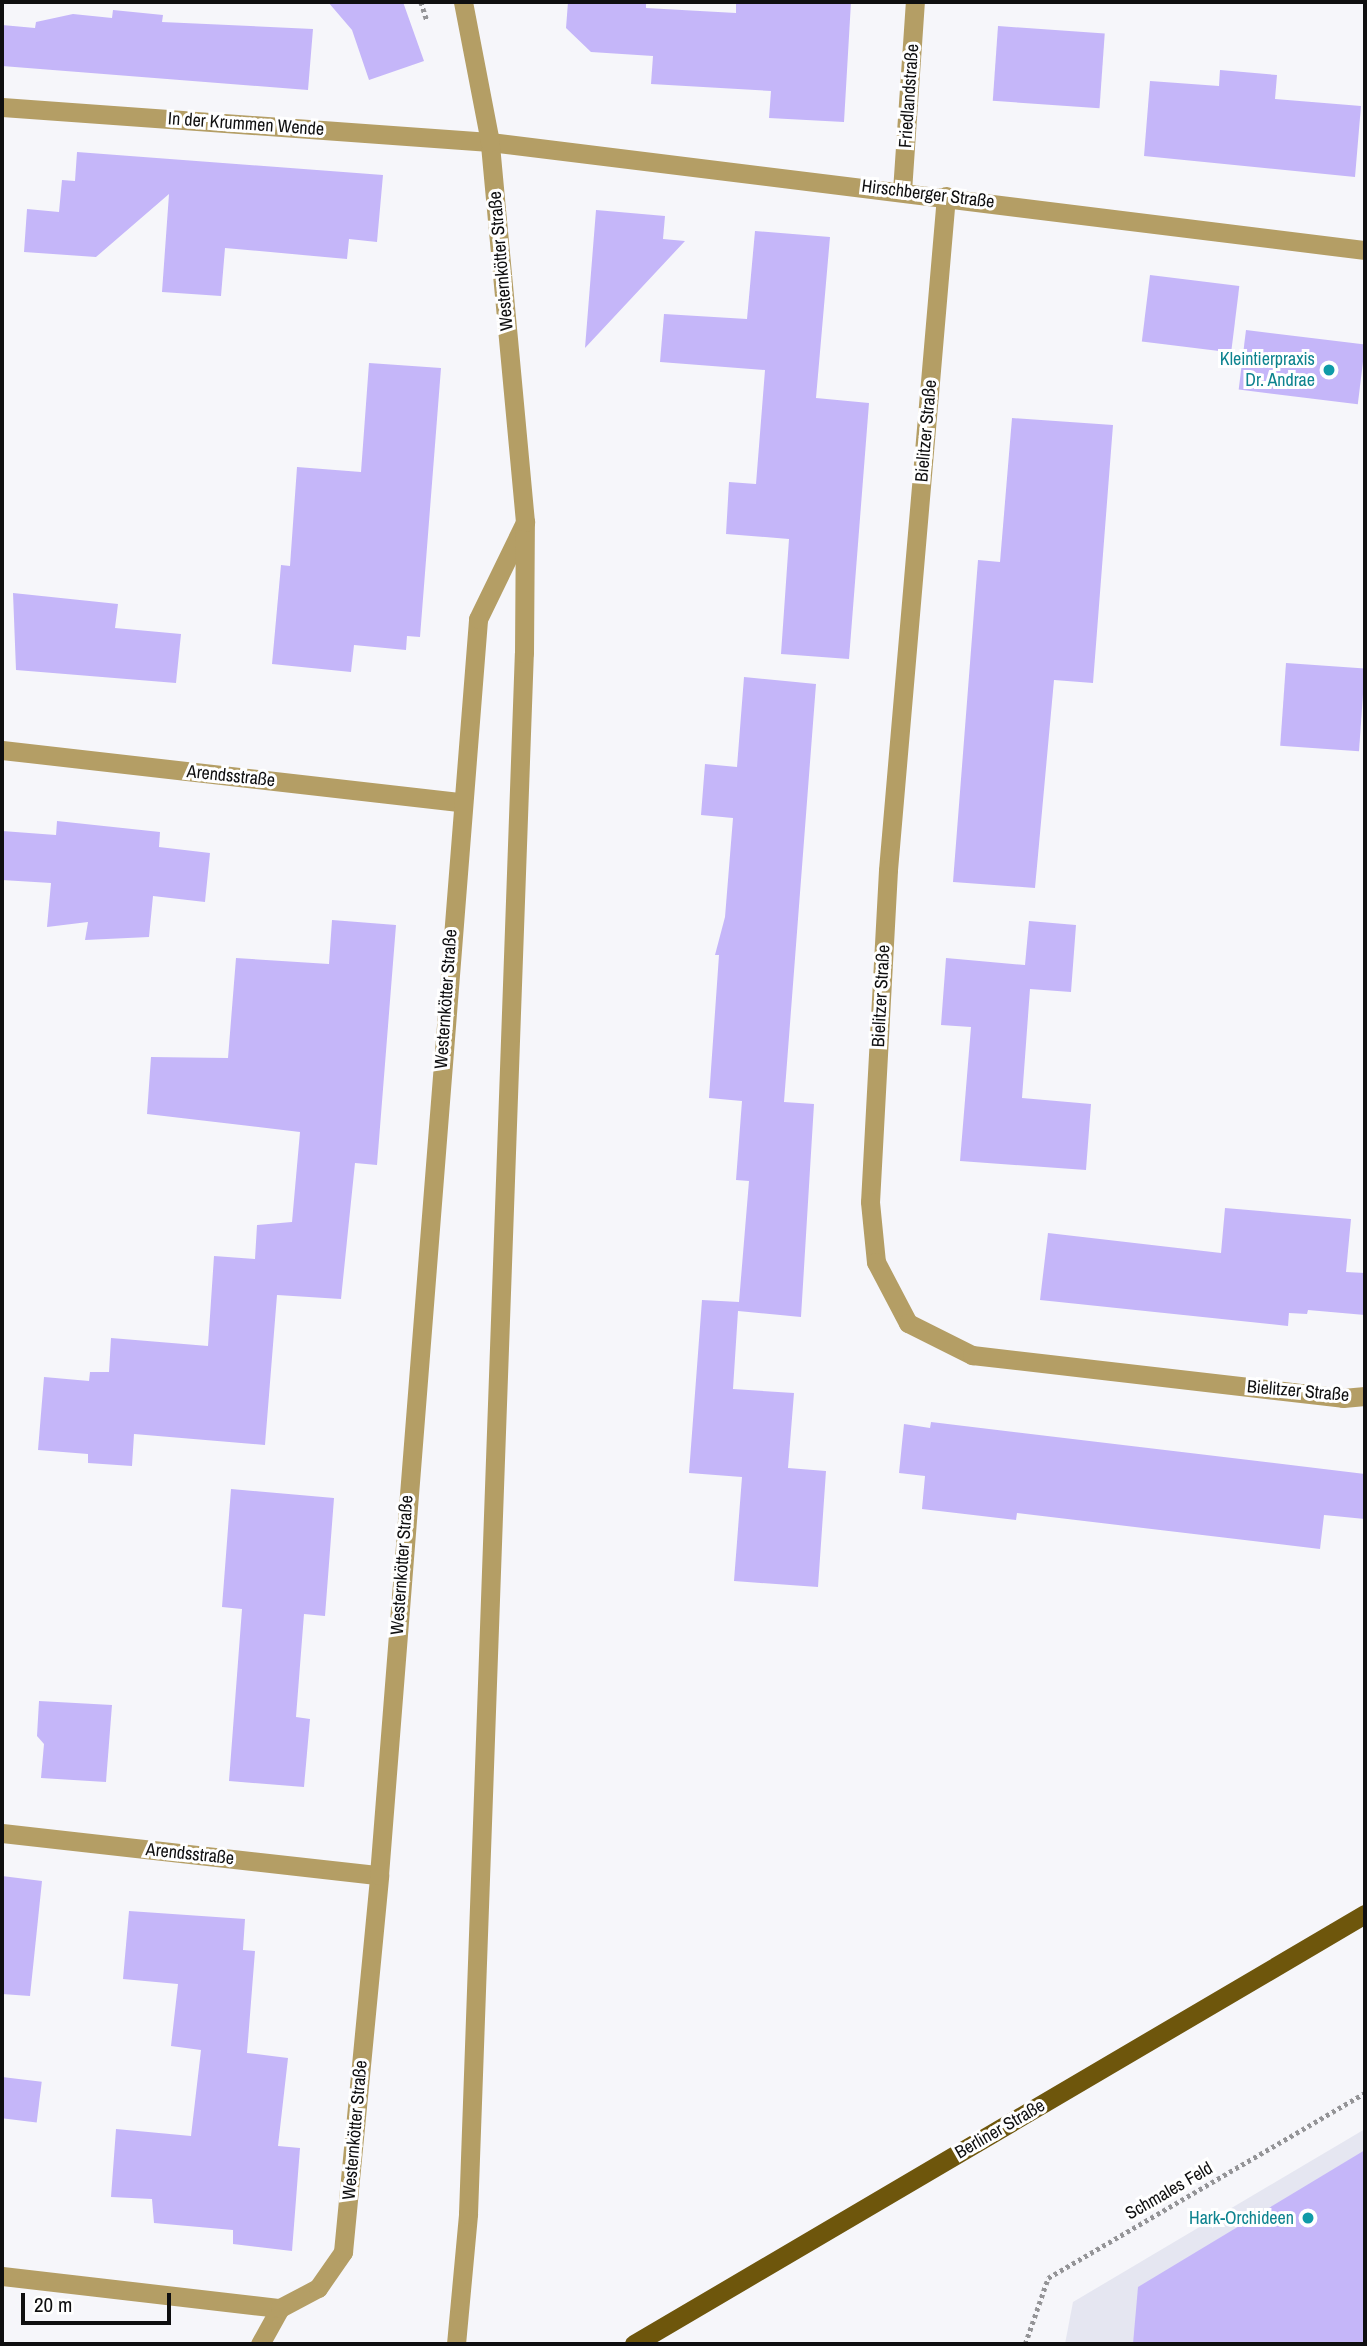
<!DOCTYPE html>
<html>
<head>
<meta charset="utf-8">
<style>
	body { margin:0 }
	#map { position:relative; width:1367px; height:2346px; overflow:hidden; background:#f6f6fa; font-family:"Archivo Narrow",sans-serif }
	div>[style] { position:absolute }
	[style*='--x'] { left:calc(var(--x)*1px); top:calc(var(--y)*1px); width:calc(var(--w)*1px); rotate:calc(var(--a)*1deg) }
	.built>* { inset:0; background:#e5e6f1 }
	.building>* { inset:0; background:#c5b6f9; transform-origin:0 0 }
	.path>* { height:4.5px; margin-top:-2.25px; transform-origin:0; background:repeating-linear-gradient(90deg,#949497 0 3.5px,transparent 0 7px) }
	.service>* { height:19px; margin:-9.5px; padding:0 9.5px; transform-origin:9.5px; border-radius:9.5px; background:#b49e65 }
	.minor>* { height:19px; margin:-9.5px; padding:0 9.5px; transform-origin:9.5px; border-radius:9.5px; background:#b49e65 }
	.tertiary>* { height:19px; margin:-9.5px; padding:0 9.5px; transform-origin:9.5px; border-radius:9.5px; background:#b49e65 }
	.primary>* { height:19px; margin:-9.5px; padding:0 9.5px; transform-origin:9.5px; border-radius:9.5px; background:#6e560c }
	.dots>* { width:19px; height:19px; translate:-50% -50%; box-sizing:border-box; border:4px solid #fff; border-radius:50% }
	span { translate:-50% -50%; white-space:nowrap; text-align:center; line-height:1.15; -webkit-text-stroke:6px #fff; paint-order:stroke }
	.street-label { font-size:18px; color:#0f0f10 }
	.culture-label { font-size:18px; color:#0d838f }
	.right { translate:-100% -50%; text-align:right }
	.frame { position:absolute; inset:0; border:4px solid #0f0f10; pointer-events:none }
	.scale { position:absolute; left:21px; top:2293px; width:150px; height:32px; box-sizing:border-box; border:4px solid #0f0f10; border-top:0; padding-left:9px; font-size:21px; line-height:24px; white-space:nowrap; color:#0f0f10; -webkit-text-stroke:5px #fff; paint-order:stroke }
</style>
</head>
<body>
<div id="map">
	<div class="built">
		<i style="clip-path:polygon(1365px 2129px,1365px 2344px,1065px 2344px,1073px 2302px)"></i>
	</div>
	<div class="building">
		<i style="clip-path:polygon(328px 2px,403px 2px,424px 61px,369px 80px,352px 30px)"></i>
		<i style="clip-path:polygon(568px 2px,646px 2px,646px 8px,736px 13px,736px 2px,851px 2px,844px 122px,769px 118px,771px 91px,651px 84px,653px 56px,591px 52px,566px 28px)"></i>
		<i style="clip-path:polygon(113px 10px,163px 15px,162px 22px,313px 29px,308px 90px,2px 66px,2px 25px,35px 28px,36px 22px,73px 14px,112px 18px)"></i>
		<i style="left:998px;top:26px;width:107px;height:75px;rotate:4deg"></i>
		<i style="clip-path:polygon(1220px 70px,1277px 75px,1275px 99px,1361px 106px,1355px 177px,1144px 156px,1150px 81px,1219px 86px)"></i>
		<i style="clip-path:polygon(77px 152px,383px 175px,377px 242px,349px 239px,347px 259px,225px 248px,221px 296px,162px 292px,169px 194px,96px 257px,24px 252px,27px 209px,59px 212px,62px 180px,75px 181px)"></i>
		<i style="clip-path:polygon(596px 210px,665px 216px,663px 239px,685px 241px,585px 348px)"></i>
		<i style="clip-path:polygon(755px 231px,830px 237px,816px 398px,869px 403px,849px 659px,781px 654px,789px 539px,726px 534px,729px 482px,756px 484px,765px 370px,660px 362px,664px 314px,747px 319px)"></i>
		<i style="left:1150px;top:275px;width:90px;height:67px;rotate:7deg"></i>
		<i style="left:1246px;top:330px;width:120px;height:60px;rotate:7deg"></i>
		<i style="clip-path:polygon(369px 363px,441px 368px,420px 637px,407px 636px,406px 650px,354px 645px,351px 672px,272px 664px,281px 565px,290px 566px,297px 467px,361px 472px)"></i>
		<i style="clip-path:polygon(1012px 418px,1113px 425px,1093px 683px,1054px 680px,1035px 888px,953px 882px,978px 560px,1000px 562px)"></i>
		<i style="clip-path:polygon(13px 593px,118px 604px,115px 628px,181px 634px,176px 683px,16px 670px)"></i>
		<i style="left:1286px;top:663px;width:79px;height:83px;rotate:4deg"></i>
		<i style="clip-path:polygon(744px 677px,816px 684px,784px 1102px,814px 1104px,801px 1317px,738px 1311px,733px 1389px,794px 1393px,788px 1468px,826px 1471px,818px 1587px,734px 1581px,742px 1477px,689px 1473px,702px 1300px,739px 1302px,749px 1181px,736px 1180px,742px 1101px,709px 1098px,719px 955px,715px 955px,725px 917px,733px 818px,701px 815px,705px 764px,737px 767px)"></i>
		<i style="clip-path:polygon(57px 821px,160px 832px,159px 847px,210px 853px,205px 902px,153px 896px,149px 937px,85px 940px,88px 922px,47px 927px,51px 883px,2px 880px,2px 831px,56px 835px)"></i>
		<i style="clip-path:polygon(332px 920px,396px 925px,377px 1165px,355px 1163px,341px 1299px,277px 1295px,265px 1445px,134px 1434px,132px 1466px,88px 1463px,88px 1454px,38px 1450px,44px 1377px,89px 1381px,90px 1372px,109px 1372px,111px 1338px,208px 1346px,214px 1256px,255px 1259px,257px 1225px,292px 1222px,300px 1132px,147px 1114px,151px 1057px,228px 1058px,236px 958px,329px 964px)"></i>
		<i style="clip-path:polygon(1029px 921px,1076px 925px,1071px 992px,1030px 989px,1022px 1098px,1091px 1104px,1086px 1170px,960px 1161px,971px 1027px,941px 1025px,946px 958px,1025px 965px)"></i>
		<i style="clip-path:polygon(1225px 1208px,1351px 1219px,1346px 1272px,1365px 1273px,1365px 1315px,1308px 1310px,1307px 1314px,1289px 1313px,1288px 1326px,1040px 1300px,1048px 1233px,1221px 1253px)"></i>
		<i style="clip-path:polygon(931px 1422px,1365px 1474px,1365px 1519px,1324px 1515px,1320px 1549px,1017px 1513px,1016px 1520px,922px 1509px,925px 1476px,899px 1473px,904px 1424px,930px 1428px)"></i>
		<i style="clip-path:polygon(231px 1489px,334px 1498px,325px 1616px,304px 1614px,296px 1717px,310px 1719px,304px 1787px,229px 1781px,242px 1609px,222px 1607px)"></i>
		<i style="clip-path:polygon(39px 1701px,112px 1705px,106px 1782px,41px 1778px,44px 1744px,37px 1736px)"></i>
		<i style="clip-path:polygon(2px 1876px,42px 1881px,30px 1996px,2px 1994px)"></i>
		<i style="clip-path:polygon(129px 1911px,245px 1919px,243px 1950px,255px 1951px,247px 2053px,288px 2058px,278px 2146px,300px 2148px,292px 2251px,233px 2244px,233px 2230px,154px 2223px,152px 2199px,111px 2197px,116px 2129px,191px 2136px,201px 2050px,171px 2046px,178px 1984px,123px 1979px)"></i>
		<i style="left:2px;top:2077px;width:40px;height:41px;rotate:7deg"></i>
		<i style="clip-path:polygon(1365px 2150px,1365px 2344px,1133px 2344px,1138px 2287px)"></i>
	</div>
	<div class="path">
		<i style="--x:421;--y:2;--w:20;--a:72"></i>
		<i style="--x:1025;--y:2344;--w:70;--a:-70.8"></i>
		<i style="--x:1048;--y:2278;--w:367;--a:-30.3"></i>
	</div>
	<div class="service">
		<i style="--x:260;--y:2344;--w:41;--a:-60.9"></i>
	</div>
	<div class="minor">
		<i style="--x:2;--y:107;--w:489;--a:4.1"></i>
		<i style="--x:490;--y:142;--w:882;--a:7.04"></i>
		<i style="--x:902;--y:191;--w:189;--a:-86.1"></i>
		<i style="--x:946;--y:196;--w:676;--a:94.92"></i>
		<i style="--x:888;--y:870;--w:332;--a:93.1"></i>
		<i style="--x:870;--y:1202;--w:60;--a:84.3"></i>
		<i style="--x:876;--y:1262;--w:69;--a:62.3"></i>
		<i style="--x:908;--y:1323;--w:72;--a:26.6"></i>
		<i style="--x:972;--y:1355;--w:373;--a:6.6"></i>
		<i style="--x:1343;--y:1398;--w:22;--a:-5"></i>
		<i style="--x:2;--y:750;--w:462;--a:6.5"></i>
		<i style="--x:2;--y:1833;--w:379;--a:6.4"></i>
		<i style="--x:2;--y:2276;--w:280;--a:6.6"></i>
		<i style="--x:280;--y:2308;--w:43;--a:-27.8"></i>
		<i style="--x:318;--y:2288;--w:44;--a:-55.2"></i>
		<i style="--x:343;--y:2252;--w:379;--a:-84.5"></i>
		<i style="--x:379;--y:1875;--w:1260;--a:-85.49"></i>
		<i style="--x:478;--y:619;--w:108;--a:-64.1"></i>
	</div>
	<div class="tertiary">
		<i style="--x:456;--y:2344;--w:131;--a:-84.7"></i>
		<i style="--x:468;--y:2214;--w:1562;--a:-87.95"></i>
		<i style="--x:524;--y:653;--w:131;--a:-89.6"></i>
		<i style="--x:525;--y:522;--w:382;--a:-95.3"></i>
		<i style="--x:490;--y:142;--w:143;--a:-100.9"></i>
	</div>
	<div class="primary">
		<i style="--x:634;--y:2344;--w:848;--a:-30.47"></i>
	</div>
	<div class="dots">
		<i style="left:1329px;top:370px;background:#0f9aa8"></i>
		<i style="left:1308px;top:2218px;background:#0f9aa8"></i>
	</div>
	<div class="street-label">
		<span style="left:909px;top:96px;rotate:-86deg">Friedlandstraße</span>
		<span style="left:246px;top:124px;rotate:4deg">In der Krummen Wende</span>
		<span style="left:928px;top:194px;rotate:7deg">Hirschberger Straße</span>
		<span style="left:501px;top:261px;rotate:-95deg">Westernkötter Straße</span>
		<span style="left:926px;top:431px;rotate:-85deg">Bielitzer Straße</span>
		<span style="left:231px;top:776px;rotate:6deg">Arendsstraße</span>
		<span style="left:881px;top:996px;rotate:-87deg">Bielitzer Straße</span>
		<span style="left:446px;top:999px;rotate:-86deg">Westernkötter Straße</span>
		<span style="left:1298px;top:1391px;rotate:5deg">Bielitzer Straße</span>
		<span style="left:402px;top:1565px;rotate:-86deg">Westernkötter Straße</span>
		<span style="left:190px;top:1854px;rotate:6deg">Arendsstraße</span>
		<span style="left:1000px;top:2129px;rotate:-30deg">Berliner Straße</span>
		<span style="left:355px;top:2130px;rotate:-85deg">Westernkötter Straße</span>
		<span style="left:1169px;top:2191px;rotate:-30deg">Schmales Feld</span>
	</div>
	<div class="culture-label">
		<span class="right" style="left:1315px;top:370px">Kleintierpraxis<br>Dr. Andrae</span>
		<span class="right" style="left:1294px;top:2218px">Hark-Orchideen</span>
	</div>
	<div class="frame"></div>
	<div class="scale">20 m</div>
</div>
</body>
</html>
